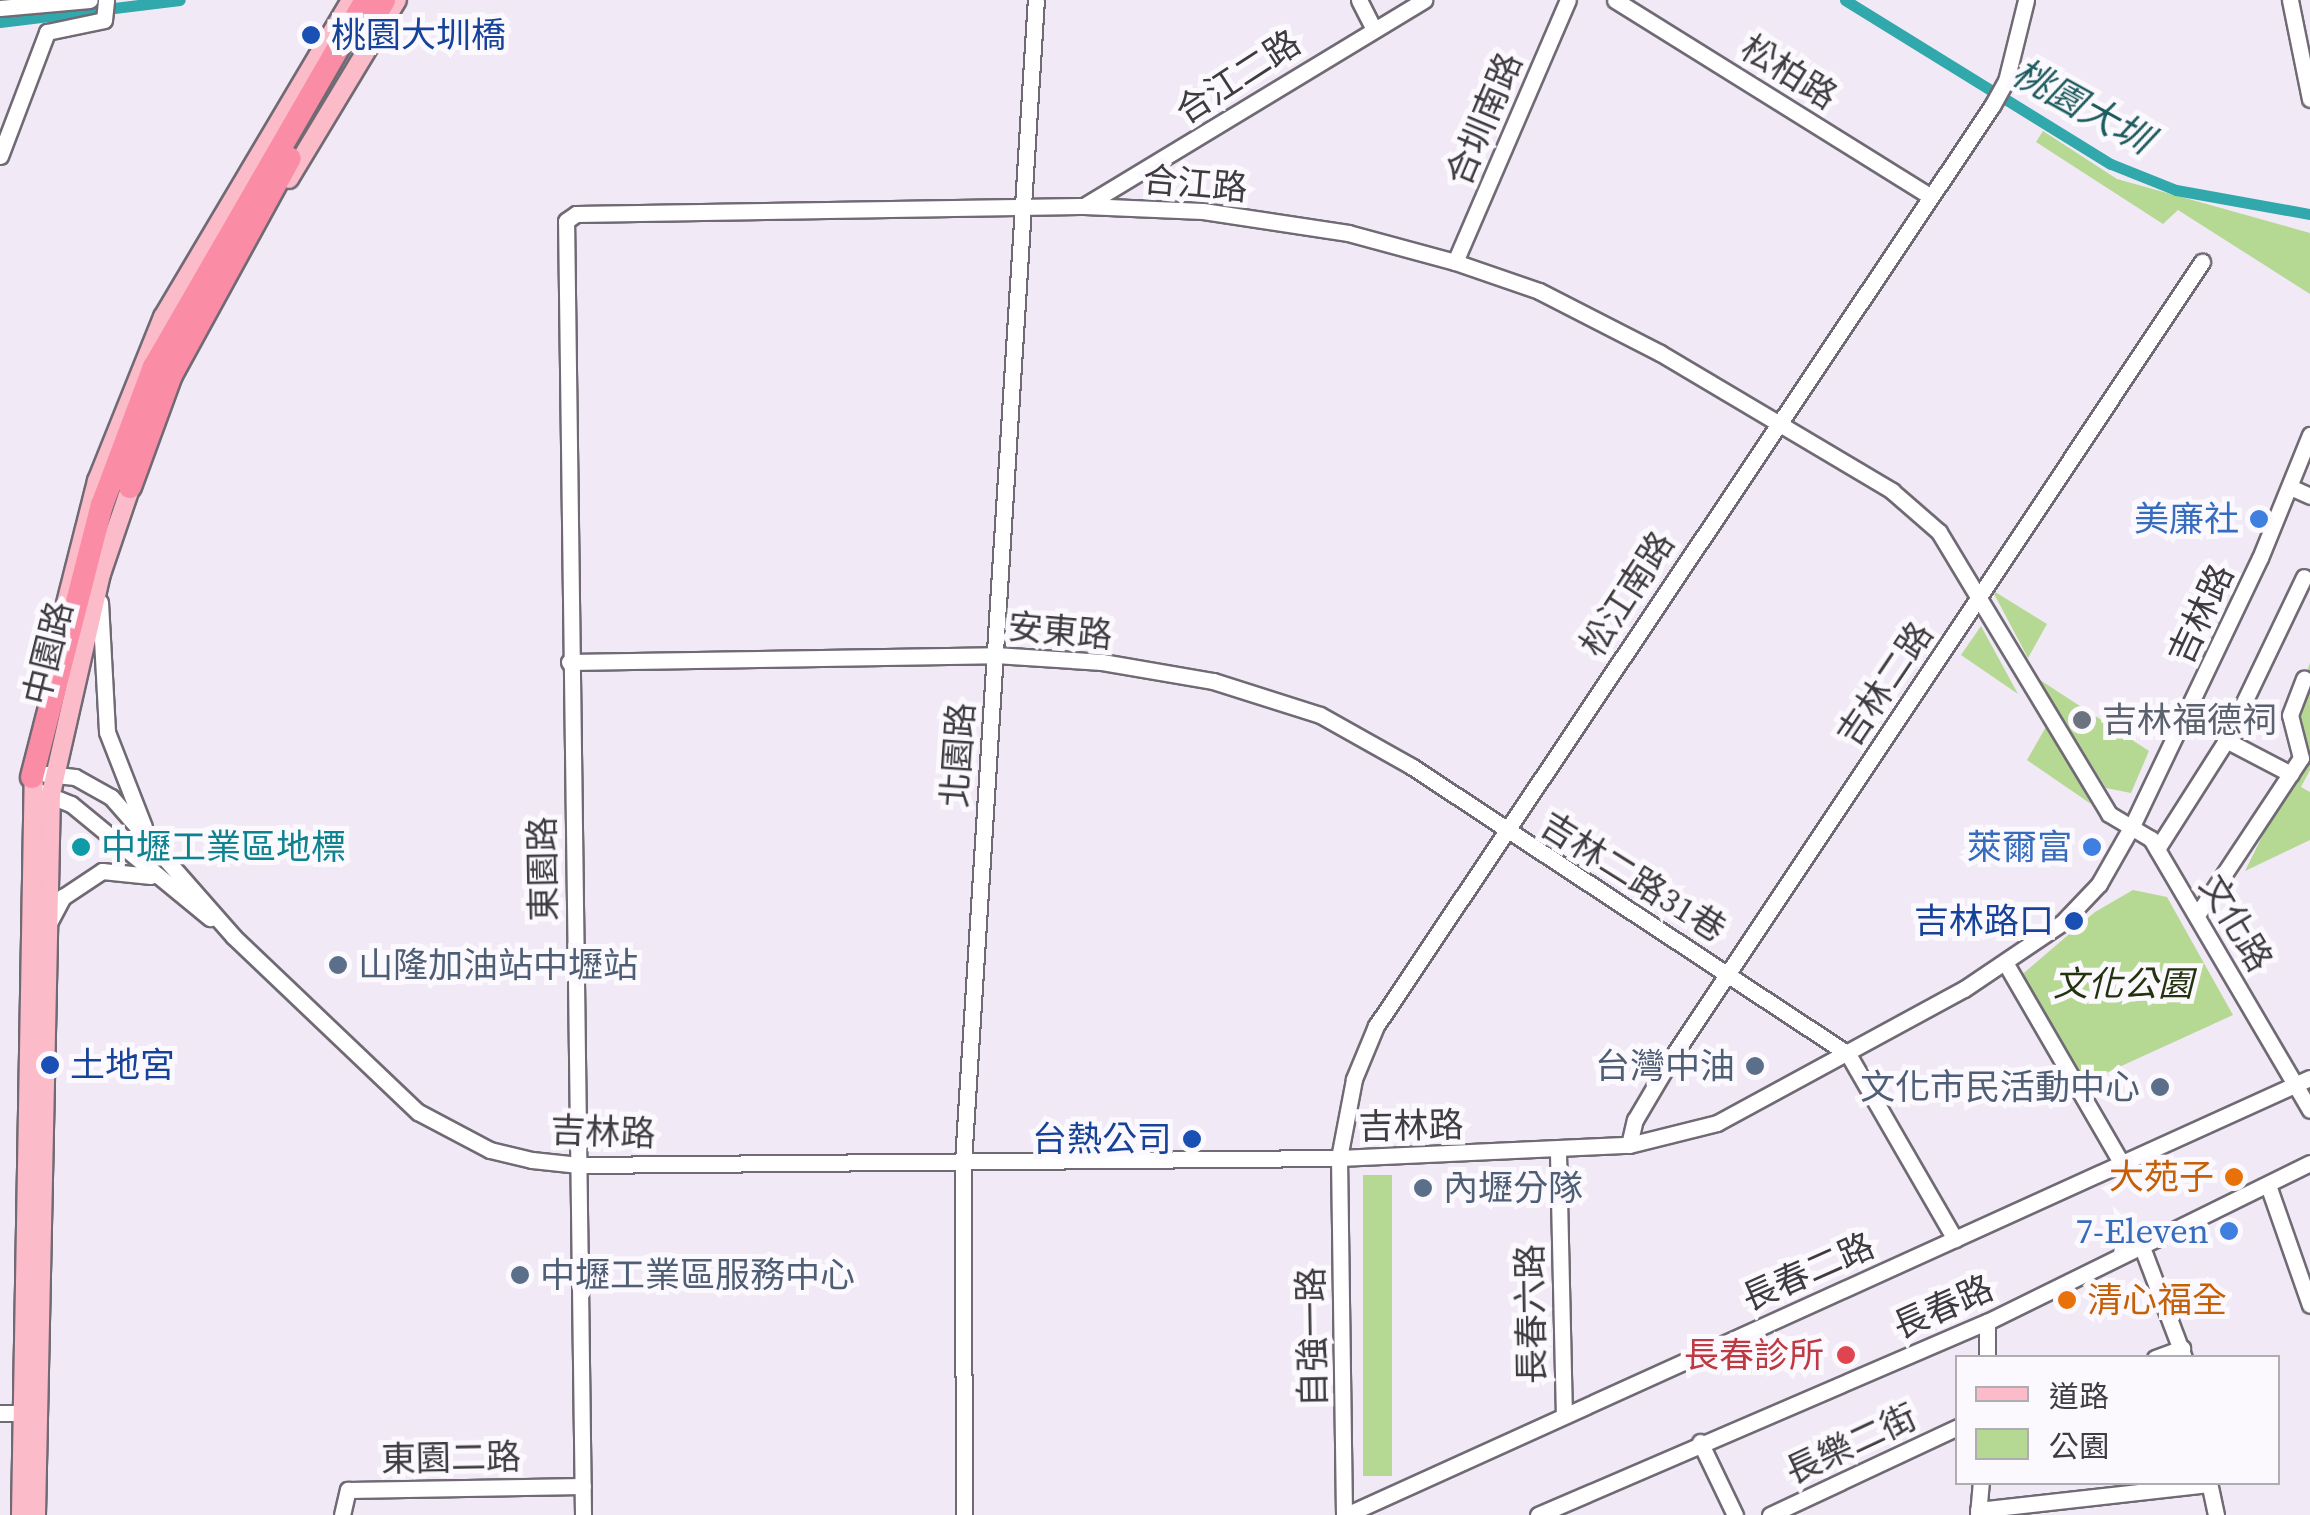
<!DOCTYPE html>
<html>
<head>
<meta charset="utf-8">
<style>
	body { margin:0 }
	#map { position:relative; width:2310px; height:1515px; overflow:hidden; background:#f1eaf6; font-family:"Source Serif 4","Noto Sans TC",serif }
	div>[style] { position:absolute }
	[style*='--x'] { left:calc(var(--x)*1px); top:calc(var(--y)*1px); width:calc(var(--w)*1px); rotate:calc(var(--a)*1deg) }
	.green>* { inset:0; background:#b5d892; transform-origin:0 0 }
	.canal>* { height:11px; margin:-5.5px; padding:0 5.5px; transform-origin:5.5px; border-radius:5.5px; background:#31a8ac }
	.roads { filter:drop-shadow(2px 0 #706a74) drop-shadow(-2px 0 #706a74) drop-shadow(0 2px #706a74) drop-shadow(0 -2px #706a74) }
	.minor>* { height:15px; margin:-7.5px; padding:0 7.5px; transform-origin:7.5px; border-radius:7.5px; background:#fff }
	.major>* { height:18px; margin:-9px; padding:0 9px; transform-origin:9px; border-radius:9px; background:#fcbbc9 }
	.highway>* { height:22px; margin:-11px; padding:0 11px; transform-origin:11px; border-radius:11px; background:#fa8da5 }
	.dots>* { width:28px; height:28px; translate:-50% -50%; box-sizing:border-box; border:5px solid #fcf9fe; border-radius:50% }
	span { translate:-50% -50%; white-space:nowrap; text-align:center; line-height:1.15; -webkit-text-stroke:10px #fcf9fe; paint-order:stroke }
	.transit-label { font-size:35px; color:#164399 }
	.left { translate:0 -50%; text-align:left }
	.right { translate:-100% -50%; text-align:right }
	.street-label { font-size:35px; color:#3f3c40 }
	.shop-label { font-size:35px; color:#366cbe }
	.worship-label { font-size:35px; color:#5b616d }
	.culture-label { font-size:35px; color:#0d838f }
	.service-label { font-size:35px; color:#4e5e75 }
	.park-label { font-size:35px; color:#23330e; font-style:italic }
	.food-label { font-size:35px; color:#c56008 }
	.health-label { font-size:35px; color:#be3a42 }
	.water-label { font-size:38px; color:#1d5c5f; font-style:italic }
	.legend { position:absolute; left:1955px; top:1355px; width:325px; height:130px; box-sizing:border-box; background:#fcf9fe; border:2px solid #b0adb2; margin:0; padding:12px 18px; list-style:none; font-size:30px; color:#3f3c40 }
	.legend li { display:flex; align-items:center; gap:20px; height:50px }
	.legend b { width:50px; border:2px solid #b0adb2 }
</style>
</head>
<body>
<div id="map">
	<div class="green">
		<i style="clip-path:polygon(2043px 131px,2117px 179px,2310px 233px,2310px 294px,2178px 210px,2163px 224px,2036px 142px)"></i>
		<i style="clip-path:polygon(1992px 590px,2047px 624px,2028px 658px)"></i>
		<i style="clip-path:polygon(1981px 626px,2018px 694px,1961px 655px)"></i>
		<i style="clip-path:polygon(2310px 663px,2310px 770px,2301px 787px,2310px 792px,2310px 840px,2245px 871px,2304px 752px,2292px 712px)"></i>
		<i style="clip-path:polygon(2037px 678px,2149px 751px,2131px 793px,2106px 788px)"></i>
		<i style="clip-path:polygon(2047px 725px,2091px 804px,2027px 760px)"></i>
		<i style="clip-path:polygon(2133px 890px,2167px 897px,2233px 1015px,2082px 1084px,2019px 977px,2095px 912px)"></i>
		<i style="left:1363px;top:1175px;width:29px;height:301px"></i>
	</div>
	<div class="canal">
		<i style="--x:1845;--y:0;--w:312;--a:31.7"></i>
		<i style="--x:2111;--y:164;--w:70;--a:21.8"></i>
		<i style="--x:2176;--y:190;--w:136;--a:10.2"></i>
		<i style="--x:0;--y:22;--w:181;--a:-7"></i>
	</div>
	<div class="roads">
		<div class="minor">
			<i style="--x:1359;--y:0;--w:29;--a:63"></i>
			<i style="--x:1615;--y:0;--w:371;--a:31.9"></i>
			<i style="--x:2290;--y:0;--w:101;--a:78.6"></i>
			<i style="--x:0;--y:8;--w:90;--a:-5.1"></i>
			<i style="--x:0;--y:156;--w:133;--a:-69.2"></i>
			<i style="--x:47;--y:32;--w:58;--a:-11.9"></i>
			<i style="--x:104;--y:20;--w:20;--a:-84"></i>
			<i style="--x:1084;--y:206;--w:398;--a:-31.2"></i>
			<i style="--x:1455;--y:262;--w:285;--a:-66.7"></i>
			<i style="--x:2290;--y:487;--w:22;--a:24"></i>
			<i style="--x:100;--y:602;--w:130;--a:86.9"></i>
			<i style="--x:107;--y:732;--w:102;--a:68.7"></i>
			<i style="--x:569;--y:662;--w:426;--a:-0.9"></i>
			<i style="--x:995;--y:655;--w:107;--a:3.7"></i>
			<i style="--x:1102;--y:662;--w:113;--a:9.7"></i>
			<i style="--x:1213;--y:681;--w:112;--a:17.6"></i>
			<i style="--x:1320;--y:715;--w:104;--a:29.3"></i>
			<i style="--x:1411;--y:766;--w:523;--a:33.39"></i>
			<i style="--x:1848;--y:1054;--w:214;--a:60"></i>
			<i style="--x:2226;--y:740;--w:73;--a:27.6"></i>
			<i style="--x:46;--y:774;--w:29;--a:6"></i>
			<i style="--x:75;--y:777;--w:41;--a:29.1"></i>
			<i style="--x:111;--y:797;--w:186;--a:48.7"></i>
			<i style="--x:234;--y:937;--w:254;--a:43.6"></i>
			<i style="--x:418;--y:1112;--w:81;--a:27.8"></i>
			<i style="--x:490;--y:1150;--w:43;--a:13.4"></i>
			<i style="--x:532;--y:1160;--w:47;--a:6.1"></i>
			<i style="--x:579;--y:1165;--w:760;--a:-0.53"></i>
			<i style="--x:1339;--y:1158;--w:290;--a:-2.6"></i>
			<i style="--x:1629;--y:1145;--w:91;--a:-14"></i>
			<i style="--x:1717;--y:1123;--w:281;--a:-28.5"></i>
			<i style="--x:1964;--y:989;--w:118;--a:-34"></i>
			<i style="--x:2062;--y:923;--w:54;--a:-46.5"></i>
			<i style="--x:2099;--y:884;--w:67;--a:-60.4"></i>
			<i style="--x:2132;--y:826;--w:297;--a:-64.5"></i>
			<i style="--x:2260;--y:558;--w:133;--a:-67.9"></i>
			<i style="--x:41;--y:792;--w:32;--a:22"></i>
			<i style="--x:71;--y:804;--w:180;--a:39.4"></i>
			<i style="--x:2157;--y:849;--w:125;--a:-57.5"></i>
			<i style="--x:2224;--y:744;--w:185;--a:-64.4"></i>
			<i style="--x:2197;--y:915;--w:188;--a:-56.5"></i>
			<i style="--x:2301;--y:758;--w:44;--a:-104.3"></i>
			<i style="--x:2290;--y:715;--w:39;--a:-69"></i>
			<i style="--x:49;--y:923;--w:30;--a:-62"></i>
			<i style="--x:63;--y:897;--w:47;--a:-33.7"></i>
			<i style="--x:102;--y:871;--w:49;--a:5.8"></i>
			<i style="--x:2006;--y:964;--w:231;--a:59.9"></i>
			<i style="--x:1629;--y:1145;--w:26;--a:-77"></i>
			<i style="--x:1635;--y:1120;--w:71;--a:-59.5"></i>
			<i style="--x:1671;--y:1059;--w:958;--a:-56.33"></i>
			<i style="--x:1558;--y:1153;--w:262;--a:88.7"></i>
			<i style="--x:2268;--y:1185;--w:127;--a:70.7"></i>
			<i style="--x:2140;--y:1242;--w:124;--a:69.2"></i>
			<i style="--x:1987;--y:1358;--w:36;--a:-90"></i>
			<i style="--x:2155;--y:1358;--w:29;--a:-20"></i>
			<i style="--x:0;--y:1413;--w:31;--a:0"></i>
			<i style="--x:1700;--y:1442;--w:81;--a:64.4"></i>
			<i style="--x:2209;--y:1482;--w:34;--a:78"></i>
			<i style="--x:1978;--y:1510;--w:232;--a:-6.4"></i>
			<i style="--x:342;--y:1515;--w:26;--a:-77"></i>
			<i style="--x:348;--y:1490;--w:235;--a:-1"></i>
			<i style="--x:583;--y:1515;--w:1294;--a:-90.75"></i>
			<i style="--x:566;--y:221;--w:12;--a:-35"></i>
			<i style="--x:576;--y:214;--w:508;--a:-0.9"></i>
			<i style="--x:1084;--y:206;--w:119;--a:2.4"></i>
			<i style="--x:1203;--y:211;--w:147;--a:8.6"></i>
			<i style="--x:1348;--y:233;--w:111;--a:15.2"></i>
			<i style="--x:1455;--y:262;--w:89;--a:19"></i>
			<i style="--x:1539;--y:291;--w:136;--a:27.1"></i>
			<i style="--x:1660;--y:353;--w:270;--a:30.7"></i>
			<i style="--x:1892;--y:491;--w:62;--a:41.1"></i>
			<i style="--x:1939;--y:532;--w:329;--a:58.9"></i>
			<i style="--x:2109;--y:814;--w:49;--a:30.8"></i>
			<i style="--x:2151;--y:839;--w:314;--a:59.6"></i>
			<i style="--x:964;--y:1515;--w:353;--a:-90.2"></i>
			<i style="--x:963;--y:1162;--w:1164;--a:-86.41"></i>
			<i style="--x:1344;--y:1515;--w:357;--a:-90.8"></i>
			<i style="--x:1339;--y:1158;--w:80;--a:-79.2"></i>
			<i style="--x:1354;--y:1079;--w:57;--a:-67.5"></i>
			<i style="--x:1376;--y:1026;--w:1107;--a:-56.2"></i>
			<i style="--x:1992;--y:106;--w:29;--a:-61"></i>
			<i style="--x:2006;--y:81;--w:83;--a:-76.1"></i>
			<i style="--x:1346;--y:1515;--w:1058;--a:-24.39"></i>
			<i style="--x:1538;--y:1515;--w:489;--a:-23.3"></i>
			<i style="--x:1987;--y:1322;--w:360;--a:-26.2"></i>
			<i style="--x:1770;--y:1515;--w:208;--a:-25.1"></i>
			<i style="--x:1978;--y:1515;--w:33;--a:-85"></i>
		</div>
		<div class="major">
			<i style="--x:289;--y:179;--w:209;--a:-58.9"></i>
			<i style="--x:60;--y:627;--w:151;--a:-75.8"></i>
			<i style="--x:97;--y:481;--w:177;--a:-68.1"></i>
			<i style="--x:163;--y:317;--w:369;--a:-59.3"></i>
			<i style="--x:21;--y:1515;--w:749;--a:-89.01"></i>
			<i style="--x:36;--y:1515;--w:721;--a:-88.81"></i>
			<i style="--x:51;--y:794;--w:226;--a:-77.2"></i>
			<i style="--x:101;--y:574;--w:102;--a:-71.2"></i>
		</div>
		<div class="highway">
			<i style="--x:365;--y:32;--w:37;--a:-59"></i>
			<i style="--x:130;--y:487;--w:119;--a:-69.9"></i>
			<i style="--x:171;--y:375;--w:247;--a:-61.3"></i>
			<i style="--x:32;--y:777;--w:281;--a:-75.6"></i>
			<i style="--x:102;--y:505;--w:147;--a:-69.4"></i>
			<i style="--x:154;--y:367;--w:424;--a:-60"></i>
		</div>
	</div>
	<div class="dots">
		<i style="left:311px;top:35px;background:#1a4fb4"></i>
		<i style="left:2259px;top:519px;background:#3f7fe0"></i>
		<i style="left:2082px;top:720px;background:#6b7280"></i>
		<i style="left:81px;top:847px;background:#0f9aa8"></i>
		<i style="left:2092px;top:847px;background:#3f7fe0"></i>
		<i style="left:2074px;top:921px;background:#1a4fb4"></i>
		<i style="left:338px;top:965px;background:#5c6f8a"></i>
		<i style="left:50px;top:1065px;background:#1a4fb4"></i>
		<i style="left:1755px;top:1066px;background:#5c6f8a"></i>
		<i style="left:2160px;top:1087px;background:#5c6f8a"></i>
		<i style="left:1192px;top:1139px;background:#1a4fb4"></i>
		<i style="left:2234px;top:1177px;background:#e8710a"></i>
		<i style="left:1423px;top:1188px;background:#5c6f8a"></i>
		<i style="left:2229px;top:1231px;background:#3f7fe0"></i>
		<i style="left:520px;top:1275px;background:#5c6f8a"></i>
		<i style="left:2067px;top:1300px;background:#e8710a"></i>
		<i style="left:1846px;top:1355px;background:#e0444e"></i>
	</div>
	<div class="transit-label">
		<span class="left" style="left:331px;top:35px">桃園大圳橋</span>
		<span class="right" style="left:2054px;top:921px">吉林路口</span>
		<span class="left" style="left:70px;top:1065px">土地宮</span>
		<span class="right" style="left:1172px;top:1139px">台熱公司</span>
	</div>
	<div class="street-label">
		<span style="left:1789px;top:72px;rotate:32deg">松柏路</span>
		<span style="left:1238px;top:77px;rotate:-33deg">合江二路</span>
		<span style="left:1484px;top:119px;rotate:-67deg">合圳南路</span>
		<span style="left:1195px;top:184px;rotate:5deg">合江路</span>
		<span style="left:1627px;top:594px;rotate:-57deg">松江南路</span>
		<span style="left:2201px;top:614px;rotate:-65deg">吉林路</span>
		<span style="left:1060px;top:631px;rotate:5deg">安東路</span>
		<span style="left:48px;top:653px;rotate:-76deg">中園路</span>
		<span style="left:1885px;top:684px;rotate:-56deg">吉林二路</span>
		<span style="left:958px;top:755px;rotate:-86deg">北園路</span>
		<span style="left:543px;top:869px;rotate:-91deg">東園路</span>
		<span style="left:1633px;top:877px;rotate:32deg">吉林二路31巷</span>
		<span style="left:2236px;top:923px;rotate:59deg">文化路</span>
		<span style="left:1411px;top:1126px;rotate:-1deg">吉林路</span>
		<span style="left:603px;top:1132px;rotate:2deg">吉林路</span>
		<span style="left:1808px;top:1272px;rotate:-24deg">長春二路</span>
		<span style="left:1943px;top:1307px;rotate:-24deg">長春路</span>
		<span style="left:1531px;top:1314px;rotate:-91deg">長春六路</span>
		<span style="left:1312px;top:1337px;rotate:-91deg">自強一路</span>
		<span style="left:1851px;top:1444px;rotate:-25deg">長樂二街</span>
		<span style="left:451px;top:1458px;rotate:-1deg">東園二路</span>
	</div>
	<div class="shop-label">
		<span class="right" style="left:2239px;top:519px">美廉社</span>
		<span class="right" style="left:2072px;top:847px">萊爾富</span>
		<span class="right" style="left:2209px;top:1231px">7-Eleven</span>
	</div>
	<div class="worship-label">
		<span class="left" style="left:2102px;top:720px">吉林福德祠</span>
	</div>
	<div class="culture-label">
		<span class="left" style="left:101px;top:847px">中壢工業區地標</span>
	</div>
	<div class="service-label">
		<span class="left" style="left:358px;top:965px">山隆加油站中壢站</span>
		<span class="right" style="left:1735px;top:1066px">台灣中油</span>
		<span class="right" style="left:2140px;top:1087px">文化市民活動中心</span>
		<span class="left" style="left:1443px;top:1188px">內壢分隊</span>
		<span class="left" style="left:540px;top:1275px">中壢工業區服務中心</span>
	</div>
	<div class="park-label">
		<span style="left:2123px;top:984px">文化公園</span>
	</div>
	<div class="food-label">
		<span class="right" style="left:2214px;top:1177px">大苑子</span>
		<span class="left" style="left:2087px;top:1300px">清心福全</span>
	</div>
	<div class="health-label">
		<span class="right" style="left:1824px;top:1355px">長春診所</span>
	</div>
	<div class="water-label">
		<span style="left:2082px;top:107px;rotate:29deg">桃園大圳</span>
	</div>
	<ul class="legend">
	<li><b style="height:12px;background:#fcbbc9"></b>道路</li>
	<li><b style="height:28px;background:#b5d892"></b>公園</li>
	</ul>
</div>
</body>
</html>
